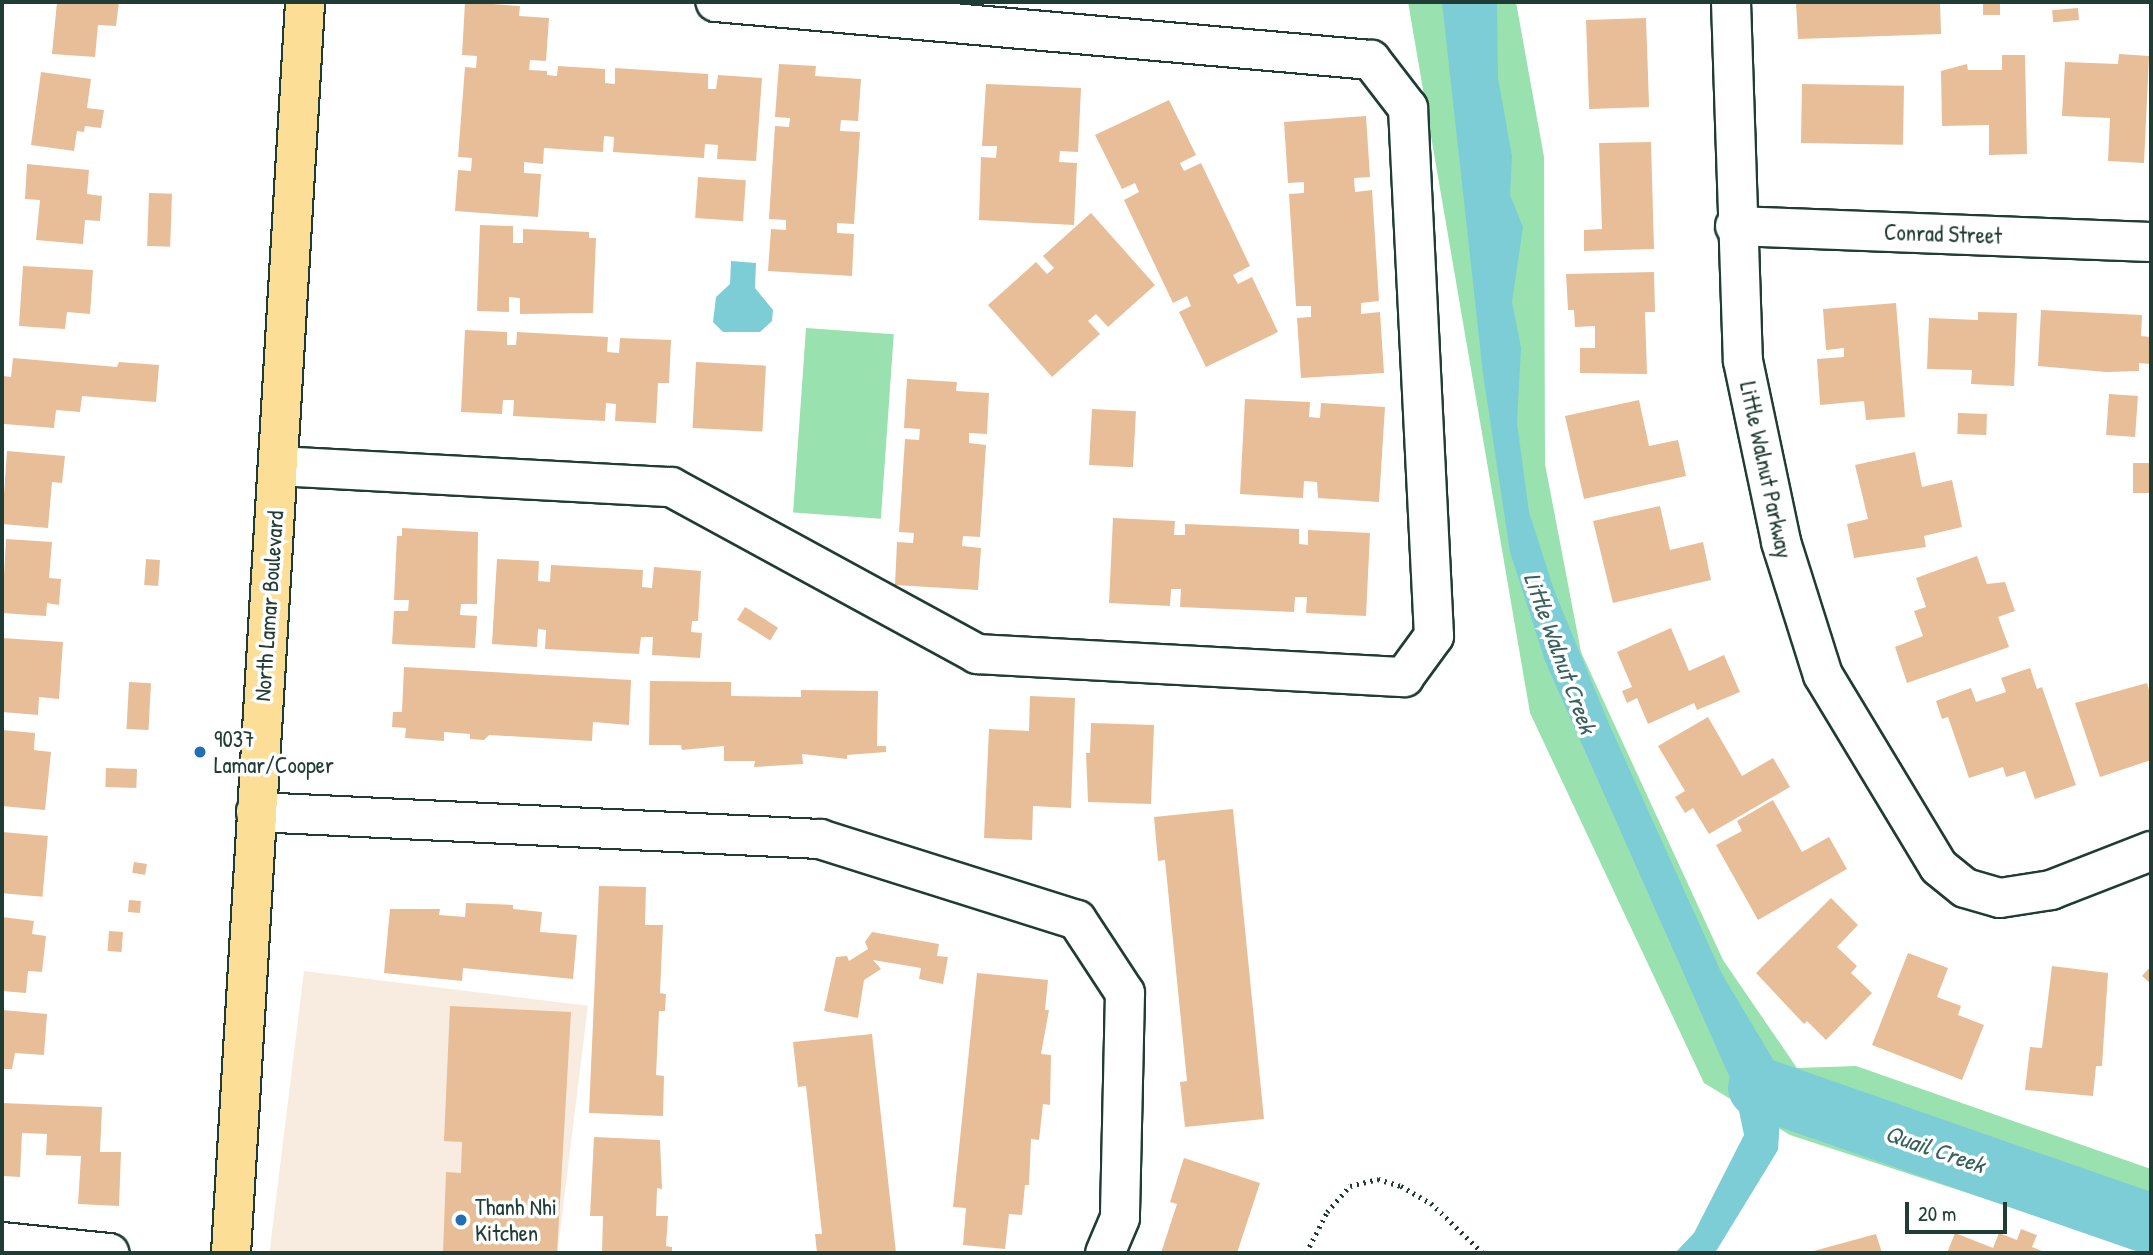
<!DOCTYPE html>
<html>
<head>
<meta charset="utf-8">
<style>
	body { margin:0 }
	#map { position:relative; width:2153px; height:1255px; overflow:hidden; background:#fff; font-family:"Patrick Hand",sans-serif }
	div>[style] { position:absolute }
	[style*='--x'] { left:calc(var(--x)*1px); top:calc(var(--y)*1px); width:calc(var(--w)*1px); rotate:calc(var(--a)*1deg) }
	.built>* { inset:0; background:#f8ece0; transform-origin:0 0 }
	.green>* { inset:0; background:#99e1af; transform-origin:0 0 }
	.water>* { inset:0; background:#7dcdd7 }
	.river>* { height:61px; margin:-30.5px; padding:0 30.5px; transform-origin:30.5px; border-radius:30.5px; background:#7dcdd7 }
	.building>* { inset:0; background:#e7be97; transform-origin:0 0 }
	.path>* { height:4.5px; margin-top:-2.25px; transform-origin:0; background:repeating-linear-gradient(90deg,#1f3d34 0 2px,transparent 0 7px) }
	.roads { filter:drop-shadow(2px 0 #1f3d34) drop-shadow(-2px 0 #1f3d34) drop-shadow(0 2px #1f3d34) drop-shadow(0 -2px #1f3d34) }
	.minor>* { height:38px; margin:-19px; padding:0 19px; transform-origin:19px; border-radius:19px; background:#fff }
	.major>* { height:38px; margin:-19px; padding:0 19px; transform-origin:19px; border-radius:19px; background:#fdde96 }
	.dots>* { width:19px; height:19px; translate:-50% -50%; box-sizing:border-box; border:4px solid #fff; border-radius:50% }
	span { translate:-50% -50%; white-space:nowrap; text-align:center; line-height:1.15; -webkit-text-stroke:7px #fff; paint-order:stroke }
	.street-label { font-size:23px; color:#1f3d34 }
	.poi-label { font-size:23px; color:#1f3d34 }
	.left { translate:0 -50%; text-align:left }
	.water-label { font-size:24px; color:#36615d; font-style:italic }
	.frame { position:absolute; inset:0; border:4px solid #1f3d34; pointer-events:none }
	.scale { position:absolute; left:1905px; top:1202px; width:102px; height:32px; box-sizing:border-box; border:4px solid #1f3d34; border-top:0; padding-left:9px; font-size:21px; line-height:24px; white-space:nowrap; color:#1f3d34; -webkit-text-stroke:5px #fff; paint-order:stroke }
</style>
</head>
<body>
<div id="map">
	<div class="built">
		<i style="left:304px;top:971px;width:286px;height:282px;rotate:7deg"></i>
	</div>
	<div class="green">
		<i style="clip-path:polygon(1408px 2px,1516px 2px,1544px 157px,1545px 464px,1581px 652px,1723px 960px,1797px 1068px,1856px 1066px,2151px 1169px,2151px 1253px,1790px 1135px,1704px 1083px,1530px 713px)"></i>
		<i style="left:806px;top:328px;width:88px;height:185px;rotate:4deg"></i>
	</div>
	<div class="water">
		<i style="clip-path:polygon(1442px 2px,1497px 2px,1498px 78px,1512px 156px,1510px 195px,1523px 227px,1512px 302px,1521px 348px,1517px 423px,1529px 512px,1554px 590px,1609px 724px,1722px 974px,1774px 1061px,1781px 1102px,1778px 1150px,1715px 1253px,1675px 1253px,1694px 1233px,1744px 1135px,1734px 1087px,1545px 661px,1510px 552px,1483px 374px)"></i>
		<i style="clip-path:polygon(731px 261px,756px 263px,755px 288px,773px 310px,772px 321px,760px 332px,723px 332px,713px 322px,716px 297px,730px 284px)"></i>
	</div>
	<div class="river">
		<i style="--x:1758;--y:1087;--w:416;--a:19.2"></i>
	</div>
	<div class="building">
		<i style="clip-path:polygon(57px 2px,119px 2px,116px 26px,98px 25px,95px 57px,52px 54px)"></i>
		<i style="clip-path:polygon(465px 2px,520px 6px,519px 16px,549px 18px,546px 61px,530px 60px,529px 70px,547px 71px,547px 75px,557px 76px,558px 66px,605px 69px,605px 83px,615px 84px,615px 68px,708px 74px,708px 89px,716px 89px,718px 75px,762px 78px,756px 161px,717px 159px,718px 145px,705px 144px,704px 158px,613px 152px,614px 137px,604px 136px,603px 152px,544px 148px,543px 164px,524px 162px,524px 173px,541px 174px,538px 217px,455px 211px,458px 170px,471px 171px,472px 158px,458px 157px,465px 67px,476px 68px,477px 56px,462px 55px)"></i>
		<i style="clip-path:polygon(1796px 2px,1940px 2px,1941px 34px,1798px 39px)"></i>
		<i style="left:1983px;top:2px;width:17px;height:13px"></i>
		<i style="left:2078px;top:8px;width:12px;height:26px;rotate:85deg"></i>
		<i style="left:1646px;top:18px;width:89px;height:60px;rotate:88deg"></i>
		<i style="clip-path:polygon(2119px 54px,2149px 56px,2144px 163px,2108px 161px,2110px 118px,2062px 116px,2065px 62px,2118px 64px)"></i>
		<i style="clip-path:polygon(2002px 55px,2025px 55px,2027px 154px,1989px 155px,1989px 125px,1942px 126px,1941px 71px,1967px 64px,1968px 70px,2002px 70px)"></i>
		<i style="clip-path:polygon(779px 64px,816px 66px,815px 76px,861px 79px,858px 121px,841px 120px,840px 131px,860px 132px,854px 224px,837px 223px,837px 233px,854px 234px,852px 276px,768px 271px,771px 229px,786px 230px,786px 220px,769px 219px,775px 126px,789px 127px,790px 118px,775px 117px)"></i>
		<i style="clip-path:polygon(41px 72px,91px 79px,87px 108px,104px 110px,101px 128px,85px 126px,84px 132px,77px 131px,74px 151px,31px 145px)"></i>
		<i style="clip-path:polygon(986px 84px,1081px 88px,1078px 152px,1060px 151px,1059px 162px,1077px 163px,1074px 225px,979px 220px,981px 157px,996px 158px,997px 146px,982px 146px)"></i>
		<i style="left:1802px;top:84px;width:102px;height:59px;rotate:1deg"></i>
		<i style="clip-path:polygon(1169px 100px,1196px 155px,1180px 163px,1184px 171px,1201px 163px,1250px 266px,1233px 275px,1238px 284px,1252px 277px,1278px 332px,1206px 367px,1179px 312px,1191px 306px,1187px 296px,1173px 303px,1124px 200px,1139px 192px,1135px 183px,1122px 189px,1095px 135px)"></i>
		<i style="clip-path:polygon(1366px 116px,1370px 177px,1354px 178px,1355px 192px,1372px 190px,1379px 301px,1361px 303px,1361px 314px,1380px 312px,1384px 373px,1301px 378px,1297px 318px,1311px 317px,1311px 306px,1296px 306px,1289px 194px,1304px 193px,1304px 182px,1288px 183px,1284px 122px)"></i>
		<i style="clip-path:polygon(1651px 142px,1654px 249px,1584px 251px,1584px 230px,1602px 229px,1599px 143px)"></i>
		<i style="clip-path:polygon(27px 164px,89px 170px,87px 194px,102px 196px,100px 221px,85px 220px,83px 244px,36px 240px,40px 200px,25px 199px)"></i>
		<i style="left:698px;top:177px;width:48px;height:41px;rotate:4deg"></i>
		<i style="left:149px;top:193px;width:23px;height:53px;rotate:2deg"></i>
		<i style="clip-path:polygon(1091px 213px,1155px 285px,1108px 327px,1096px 314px,1088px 321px,1100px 334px,1052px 377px,988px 305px,1036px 262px,1047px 274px,1054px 268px,1043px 256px)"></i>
		<i style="clip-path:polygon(480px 225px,513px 226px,513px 243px,523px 243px,523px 229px,589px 232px,589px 238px,596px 238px,593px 313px,520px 314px,520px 298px,509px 297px,509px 312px,477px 311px)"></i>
		<i style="clip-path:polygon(23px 266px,93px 270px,90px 314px,67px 312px,65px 329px,19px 326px)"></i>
		<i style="clip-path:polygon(1654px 272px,1655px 312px,1645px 312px,1647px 374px,1580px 373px,1580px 348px,1595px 348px,1595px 326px,1575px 327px,1574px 310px,1568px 310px,1566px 274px)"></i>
		<i style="clip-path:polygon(1896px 303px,1905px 417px,1866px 420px,1864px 401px,1820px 405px,1817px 359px,1844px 357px,1844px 348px,1826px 350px,1823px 309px)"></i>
		<i style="clip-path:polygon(2041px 310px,2142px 315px,2141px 336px,2151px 337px,2151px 364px,2139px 363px,2139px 371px,2106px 372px,2038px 366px)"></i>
		<i style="clip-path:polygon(1978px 312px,2017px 313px,2014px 386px,1971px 384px,1972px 370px,1927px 369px,1929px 318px,1978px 320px)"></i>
		<i style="clip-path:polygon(465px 330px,507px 332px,507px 345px,516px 345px,517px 332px,608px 337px,607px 352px,619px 353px,620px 338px,671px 340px,669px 383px,658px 383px,656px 423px,615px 421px,616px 404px,606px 403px,605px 421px,513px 416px,514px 400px,503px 400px,502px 414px,461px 412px)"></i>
		<i style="clip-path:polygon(13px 358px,117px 367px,119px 362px,159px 365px,156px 402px,82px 396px,80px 412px,56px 410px,54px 428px,4px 424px,3px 376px,11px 377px)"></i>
		<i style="left:696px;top:362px;width:70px;height:66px;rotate:3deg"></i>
		<i style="clip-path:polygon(907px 379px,957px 382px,956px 391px,989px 393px,987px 434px,969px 433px,969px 443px,986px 445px,980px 537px,963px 536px,962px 546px,981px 548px,978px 590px,895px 585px,897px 542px,913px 543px,914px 533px,899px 532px,905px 439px,919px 440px,920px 429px,904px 428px)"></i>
		<i style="left:2109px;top:394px;width:29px;height:41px;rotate:4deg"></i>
		<i style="clip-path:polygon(1245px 399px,1310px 402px,1309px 417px,1320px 418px,1321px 403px,1385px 407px,1379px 502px,1318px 498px,1317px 482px,1304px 481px,1303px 498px,1240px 494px)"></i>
		<i style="clip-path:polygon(1639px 400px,1649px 446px,1678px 440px,1686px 476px,1584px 499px,1565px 416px)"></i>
		<i style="left:1092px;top:409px;width:44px;height:56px;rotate:3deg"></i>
		<i style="left:1958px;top:413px;width:29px;height:21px;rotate:2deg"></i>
		<i style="clip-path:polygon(7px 451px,65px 456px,62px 483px,52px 482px,48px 528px,2px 524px)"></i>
		<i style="clip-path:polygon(1915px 452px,1922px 487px,1952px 480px,1962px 527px,1924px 536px,1926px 547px,1854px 558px,1847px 524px,1868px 519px,1855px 465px)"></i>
		<i style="left:2133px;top:463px;width:17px;height:30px"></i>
		<i style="clip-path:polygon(1660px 506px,1670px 550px,1703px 542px,1711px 580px,1613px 603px,1593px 521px)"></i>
		<i style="clip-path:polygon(1113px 518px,1175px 521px,1174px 535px,1185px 535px,1185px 524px,1299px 529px,1299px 544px,1308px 545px,1308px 530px,1370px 533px,1366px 616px,1306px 613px,1307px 597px,1295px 597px,1294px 612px,1180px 607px,1181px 589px,1171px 589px,1170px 606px,1109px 603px)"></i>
		<i style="clip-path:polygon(402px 528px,478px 532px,477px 604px,461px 604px,460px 615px,477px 616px,475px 648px,392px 644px,394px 611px,408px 611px,409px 600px,394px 600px,397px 536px,402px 536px)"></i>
		<i style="clip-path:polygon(6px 539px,52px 542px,49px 578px,61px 579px,59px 605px,47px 603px,46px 616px,2px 613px)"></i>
		<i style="clip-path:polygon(1977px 556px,1987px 584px,2005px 582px,2015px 611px,1998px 617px,2009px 647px,1907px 683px,1895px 647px,1923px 636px,1914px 611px,1926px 607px,1916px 578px)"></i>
		<i style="left:146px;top:559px;width:14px;height:26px;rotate:4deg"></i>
		<i style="clip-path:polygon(497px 559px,539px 561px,538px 581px,550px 582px,551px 565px,643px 570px,642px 587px,652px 588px,654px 567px,701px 571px,698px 621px,692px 621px,691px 632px,702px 633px,700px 658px,652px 655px,653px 637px,641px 637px,639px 654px,545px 649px,546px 630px,538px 629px,537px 647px,492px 644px)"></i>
		<i style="left:745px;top:607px;width:39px;height:15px;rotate:32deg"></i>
		<i style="clip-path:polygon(1671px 628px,1689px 671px,1724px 655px,1740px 692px,1697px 710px,1694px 703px,1648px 724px,1637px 698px,1627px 703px,1622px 691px,1632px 687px,1617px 652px)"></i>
		<i style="clip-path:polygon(2px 638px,63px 642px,59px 699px,39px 697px,38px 715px,2px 712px)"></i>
		<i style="clip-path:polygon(404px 667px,631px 680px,629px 725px,593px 722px,592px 741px,489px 735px,484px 740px,470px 739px,470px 734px,444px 732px,444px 741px,405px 738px,406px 728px,392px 727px,393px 712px,402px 712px)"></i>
		<i style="clip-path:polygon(2030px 668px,2037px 689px,2042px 687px,2076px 785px,2035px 799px,2025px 771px,2006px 777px,2003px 767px,1969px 778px,1948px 717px,1942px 719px,1936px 701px,1971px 688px,1976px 702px,2006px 692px,2001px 678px)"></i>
		<i style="clip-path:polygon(650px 681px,731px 682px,731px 696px,801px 697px,801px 690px,878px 691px,877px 746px,886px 746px,886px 752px,847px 755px,847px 759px,802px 754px,803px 764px,754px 767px,755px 761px,724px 761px,724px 746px,682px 750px,681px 745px,649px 745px)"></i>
		<i style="left:129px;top:682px;width:22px;height:47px;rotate:3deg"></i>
		<i style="clip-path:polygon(2147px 683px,2151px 697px,2151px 760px,2100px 777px,2075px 703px)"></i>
		<i style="clip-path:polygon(1030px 696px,1075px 698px,1071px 808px,1033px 806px,1032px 840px,984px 838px,989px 729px,1029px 731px)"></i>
		<i style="clip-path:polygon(1708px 717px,1742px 776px,1773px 758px,1790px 787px,1709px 834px,1693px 808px,1685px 813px,1675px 797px,1685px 791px,1658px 746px)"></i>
		<i style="clip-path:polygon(1091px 723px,1154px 725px,1151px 804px,1088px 802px,1086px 753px,1090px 753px)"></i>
		<i style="clip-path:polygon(2px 730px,35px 733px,34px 750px,51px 752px,45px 810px,2px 806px)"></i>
		<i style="left:106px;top:768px;width:31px;height:19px;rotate:2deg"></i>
		<i style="clip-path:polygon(1773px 800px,1802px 852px,1829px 837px,1847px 869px,1758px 920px,1716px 845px,1742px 831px,1737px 821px)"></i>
		<i style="clip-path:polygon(1233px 809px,1264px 1119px,1185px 1127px,1180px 1082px,1187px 1081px,1165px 860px,1158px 861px,1154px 817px)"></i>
		<i style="left:2px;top:832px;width:46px;height:61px;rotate:5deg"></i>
		<i style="left:134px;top:862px;width:13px;height:11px;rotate:9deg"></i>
		<i style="clip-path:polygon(599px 886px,646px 887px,645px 925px,663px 925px,660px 993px,666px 994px,665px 1011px,659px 1011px,656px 1075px,664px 1076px,663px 1116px,589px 1113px)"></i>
		<i style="clip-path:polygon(1831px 898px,1858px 925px,1837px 947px,1857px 966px,1851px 973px,1872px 993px,1826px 1040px,1807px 1021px,1804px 1024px,1756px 973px)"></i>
		<i style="left:129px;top:900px;width:12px;height:12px;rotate:5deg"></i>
		<i style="clip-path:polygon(466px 903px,513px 905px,513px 909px,542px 912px,540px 932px,577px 935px,573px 979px,463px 968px,462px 981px,384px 973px,390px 909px,440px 909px,439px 915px,465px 917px)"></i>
		<i style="clip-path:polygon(2px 917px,34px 921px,32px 934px,46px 936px,42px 972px,28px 971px,26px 993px,2px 991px)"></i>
		<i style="left:109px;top:931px;width:14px;height:20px;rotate:4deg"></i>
		<i style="clip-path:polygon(872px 932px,939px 944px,937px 956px,948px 957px,943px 984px,919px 979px,921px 968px,873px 960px,881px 969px,864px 980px,858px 1018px,824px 1011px,836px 957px,847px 956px,849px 961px,868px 949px,865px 942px)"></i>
		<i style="clip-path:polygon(1908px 953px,1948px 968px,1937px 997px,1961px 1006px,1958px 1015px,1984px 1025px,1962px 1080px,1872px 1045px)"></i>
		<i style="clip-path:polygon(2052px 966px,2108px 973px,2102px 1066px,2096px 1066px,2093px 1096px,2025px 1090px,2030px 1047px,2042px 1048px)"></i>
		<i style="clip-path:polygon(2151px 966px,2151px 984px,2142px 976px)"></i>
		<i style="clip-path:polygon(977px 973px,1048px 980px,1045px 1010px,1049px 1010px,1041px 1054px,1051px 1055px,1050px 1105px,1043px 1104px,1039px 1140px,1031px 1139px,1029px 1185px,1025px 1185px,1022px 1215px,1009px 1214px,1005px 1249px,963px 1245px,966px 1208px,953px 1207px)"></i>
		<i style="clip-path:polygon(450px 1006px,571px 1012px,557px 1253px,443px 1253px,446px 1172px,461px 1173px,462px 1142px,444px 1141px)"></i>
		<i style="clip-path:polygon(2px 1010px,47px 1014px,44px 1055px,15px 1053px,12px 1069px,2px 1069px)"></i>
		<i style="clip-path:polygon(872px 1034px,896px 1253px,817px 1253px,815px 1234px,822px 1234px,806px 1086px,798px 1087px,793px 1042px)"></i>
		<i style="clip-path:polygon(2px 1103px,102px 1107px,100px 1152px,121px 1152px,119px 1206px,78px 1204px,81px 1156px,46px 1155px,47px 1134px,22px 1133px,20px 1177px,2px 1176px)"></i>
		<i style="clip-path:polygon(594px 1137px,660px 1140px,662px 1189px,657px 1188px,656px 1216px,668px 1216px,666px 1246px,672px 1247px,672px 1253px,602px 1253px,603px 1216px,590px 1216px)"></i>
		<i style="clip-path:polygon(1184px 1158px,1260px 1183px,1237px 1253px,1161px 1253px,1177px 1204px,1170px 1202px)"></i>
		<i style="clip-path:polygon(2021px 1229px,2037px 1235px,2032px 1247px,2047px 1253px,1947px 1253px,1955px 1233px,1993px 1248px,1999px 1233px,2017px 1240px)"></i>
		<i style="clip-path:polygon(1876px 1234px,1882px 1253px,1810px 1253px,1810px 1252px)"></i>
	</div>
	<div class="path">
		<i style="--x:1306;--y:1253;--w:46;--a:-62.9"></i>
		<i style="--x:1327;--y:1212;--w:35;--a:-49"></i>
		<i style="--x:1350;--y:1186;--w:29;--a:-14"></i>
		<i style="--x:1378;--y:1179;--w:24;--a:17"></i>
		<i style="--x:1401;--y:1186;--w:34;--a:30"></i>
		<i style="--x:1431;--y:1203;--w:72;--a:43.9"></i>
	</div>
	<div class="roads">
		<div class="minor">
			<i style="--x:1731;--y:2;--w:359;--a:88.1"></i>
			<i style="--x:1743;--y:361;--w:185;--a:78.1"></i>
			<i style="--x:1781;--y:542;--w:139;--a:72.5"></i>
			<i style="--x:1823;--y:675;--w:224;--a:58.9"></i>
			<i style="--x:1939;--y:867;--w:33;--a:39"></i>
			<i style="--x:1965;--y:888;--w:36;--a:16"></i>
			<i style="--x:2000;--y:898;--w:52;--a:-8.9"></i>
			<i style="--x:2051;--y:890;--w:107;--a:-21.3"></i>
			<i style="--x:1735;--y:226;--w:416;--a:2.2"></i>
			<i style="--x:278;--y:466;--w:394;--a:3.1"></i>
			<i style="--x:671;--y:487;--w:349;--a:28.6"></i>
			<i style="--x:977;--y:654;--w:428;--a:3.1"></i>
			<i style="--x:1404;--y:677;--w:51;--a:-53.8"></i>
			<i style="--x:1434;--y:636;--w:529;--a:-92.82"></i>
			<i style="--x:1408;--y:108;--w:61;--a:-127.6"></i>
			<i style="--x:1371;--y:60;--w:658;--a:-174.94"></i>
			<i style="--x:256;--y:812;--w:565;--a:2.74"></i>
			<i style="--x:820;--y:839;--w:269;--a:17.5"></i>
			<i style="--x:1077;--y:920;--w:87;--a:56.7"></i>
			<i style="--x:1125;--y:993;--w:225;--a:91.3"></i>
			<i style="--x:1120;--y:1218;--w:38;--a:113"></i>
			<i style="--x:2;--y:1242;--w:108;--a:5.9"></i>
		</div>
		<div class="major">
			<i style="--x:231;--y:1253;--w:1253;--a:-86.61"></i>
		</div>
	</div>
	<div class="dots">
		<i style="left:200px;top:752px;background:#1f6fb2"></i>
		<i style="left:461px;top:1220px;background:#1f6fb2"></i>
	</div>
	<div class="street-label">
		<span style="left:1943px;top:234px;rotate:2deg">Conrad Street</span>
		<span style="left:1766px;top:470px;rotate:78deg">Little Walnut Parkway</span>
		<span style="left:269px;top:606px;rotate:-86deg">North Lamar Boulevard</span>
	</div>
	<div class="poi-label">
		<span class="left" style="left:214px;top:752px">9037<br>Lamar/Cooper</span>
		<span class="left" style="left:475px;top:1220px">Thanh Nhi<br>Kitchen</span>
	</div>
	<div class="water-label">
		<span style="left:1560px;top:653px;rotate:70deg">Little Walnut Creek</span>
		<span style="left:1935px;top:1149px;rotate:19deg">Quail Creek</span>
	</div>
	<div class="frame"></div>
	<div class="scale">20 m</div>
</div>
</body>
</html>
